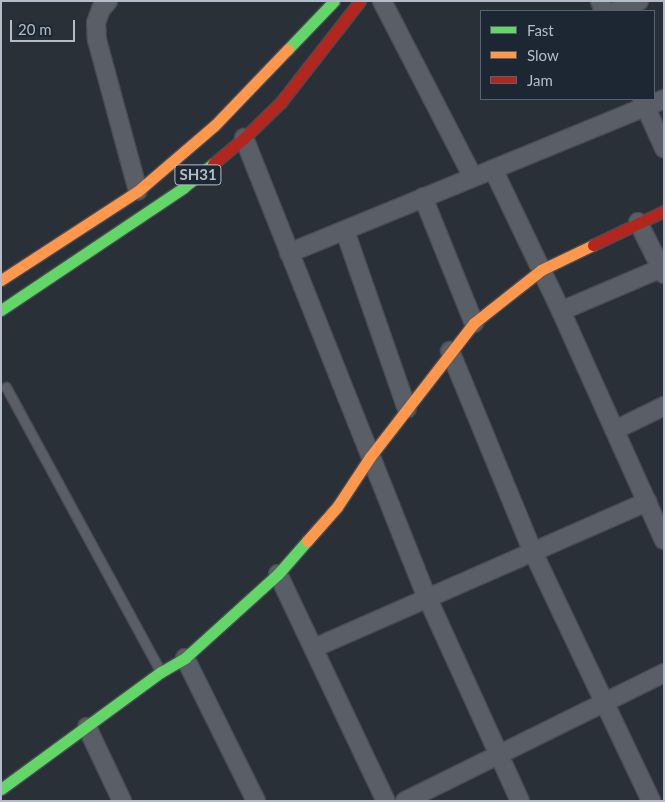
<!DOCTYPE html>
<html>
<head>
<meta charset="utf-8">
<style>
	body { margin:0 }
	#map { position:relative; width:665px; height:802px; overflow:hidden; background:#2a3038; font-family:Lato,sans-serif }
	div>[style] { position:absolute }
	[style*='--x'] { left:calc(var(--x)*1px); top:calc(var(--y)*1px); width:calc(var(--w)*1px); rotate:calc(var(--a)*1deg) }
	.roads { filter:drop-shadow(1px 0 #484c53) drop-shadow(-1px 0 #484c53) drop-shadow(0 1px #484c53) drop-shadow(0 -1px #484c53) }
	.lane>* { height:9px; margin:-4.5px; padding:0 4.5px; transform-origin:4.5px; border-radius:4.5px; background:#5a5e66 }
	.street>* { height:18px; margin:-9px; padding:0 9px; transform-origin:9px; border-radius:9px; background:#5a5e66 }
	.fast>* { height:11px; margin:-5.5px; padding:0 5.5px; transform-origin:5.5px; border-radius:5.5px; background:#63d668 }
	.slow>* { height:11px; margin:-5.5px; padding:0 5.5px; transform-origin:5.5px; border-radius:5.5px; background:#ff974d }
	.jam>* { height:11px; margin:-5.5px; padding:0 5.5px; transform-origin:5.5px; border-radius:5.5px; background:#b3261e }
	span { translate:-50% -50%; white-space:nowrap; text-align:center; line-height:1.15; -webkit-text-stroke:4.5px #1d2633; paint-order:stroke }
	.shield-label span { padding:1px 4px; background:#1d2633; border:1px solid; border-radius:4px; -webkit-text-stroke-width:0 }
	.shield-label { font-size:15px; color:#b4bcc9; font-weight:700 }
	.frame { position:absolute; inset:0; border:2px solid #b4bcc9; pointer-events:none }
	.legend { position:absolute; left:480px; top:10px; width:175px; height:90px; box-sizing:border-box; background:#1d2633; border:1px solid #59626f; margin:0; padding:6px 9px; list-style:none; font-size:15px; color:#b4bcc9 }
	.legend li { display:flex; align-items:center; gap:10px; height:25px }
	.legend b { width:25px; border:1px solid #59626f }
	.scale { position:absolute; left:10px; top:20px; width:65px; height:22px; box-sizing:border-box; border:2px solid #b4bcc9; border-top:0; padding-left:6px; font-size:15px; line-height:18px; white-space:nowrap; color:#b4bcc9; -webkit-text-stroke:4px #1d2633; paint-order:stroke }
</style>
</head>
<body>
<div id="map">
	<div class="roads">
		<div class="lane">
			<i style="--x:6;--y:387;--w:324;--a:61.5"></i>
		</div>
		<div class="street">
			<i style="--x:108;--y:1;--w:11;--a:131"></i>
			<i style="--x:101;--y:9;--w:15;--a:110"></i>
			<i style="--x:96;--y:23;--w:17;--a:87"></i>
			<i style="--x:97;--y:40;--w:156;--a:74.8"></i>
			<i style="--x:382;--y:1;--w:198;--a:62.7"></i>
			<i style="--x:600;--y:1;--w:11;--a:68"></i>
			<i style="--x:616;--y:11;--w:25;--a:-23"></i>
			<i style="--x:642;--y:99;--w:54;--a:65.8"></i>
			<i style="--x:244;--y:138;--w:494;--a:68.3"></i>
			<i style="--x:427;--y:597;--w:224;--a:65.5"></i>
			<i style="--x:493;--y:169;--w:157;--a:64.4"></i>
			<i style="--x:561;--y:311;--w:251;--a:65.8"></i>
			<i style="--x:423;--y:197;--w:136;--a:68"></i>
			<i style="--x:638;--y:222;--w:58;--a:63.4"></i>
			<i style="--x:345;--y:231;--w:188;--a:70.8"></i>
			<i style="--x:289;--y:253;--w:405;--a:-22.3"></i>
			<i style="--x:561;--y:311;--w:112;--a:-23.1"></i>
			<i style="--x:450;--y:351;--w:217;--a:67.6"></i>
			<i style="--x:533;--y:552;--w:276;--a:64.6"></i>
			<i style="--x:615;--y:430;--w:55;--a:-26.1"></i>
			<i style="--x:278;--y:574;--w:251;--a:64.6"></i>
			<i style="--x:314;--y:648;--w:364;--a:-23.7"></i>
			<i style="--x:185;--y:658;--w:160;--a:63.6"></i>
			<i style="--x:87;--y:727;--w:82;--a:64.7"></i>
			<i style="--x:405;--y:801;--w:289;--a:-26.3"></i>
		</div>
		<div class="fast">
			<i style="--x:288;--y:49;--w:66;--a:-46.2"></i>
			<i style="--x:1;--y:310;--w:219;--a:-33.8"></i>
			<i style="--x:183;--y:188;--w:38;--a:-39"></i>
			<i style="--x:1;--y:789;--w:198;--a:-36.2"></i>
			<i style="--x:161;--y:672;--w:28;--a:-30"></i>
			<i style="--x:185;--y:658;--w:125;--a:-42.1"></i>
			<i style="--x:278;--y:574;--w:44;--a:-48.7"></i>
		</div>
		<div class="slow">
			<i style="--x:1;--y:280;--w:163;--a:-33"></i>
			<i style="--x:138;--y:191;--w:101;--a:-40.6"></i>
			<i style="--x:215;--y:125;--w:105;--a:-46.2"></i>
			<i style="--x:307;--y:541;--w:45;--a:-48.6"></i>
			<i style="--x:337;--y:507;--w:60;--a:-56.6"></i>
			<i style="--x:370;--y:457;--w:170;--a:-52.2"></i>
			<i style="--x:474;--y:323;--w:85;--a:-38.3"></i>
			<i style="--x:541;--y:270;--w:58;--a:-25.7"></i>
		</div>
		<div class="jam">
			<i style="--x:213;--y:164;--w:40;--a:-40"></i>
			<i style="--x:244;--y:138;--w:52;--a:-44.2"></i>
			<i style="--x:281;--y:102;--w:128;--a:-52"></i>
			<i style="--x:593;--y:245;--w:79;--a:-25.6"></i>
		</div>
	</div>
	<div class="shield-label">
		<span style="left:198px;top:175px">SH31</span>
	</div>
	<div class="frame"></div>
	<ul class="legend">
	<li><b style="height:6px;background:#63d668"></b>Fast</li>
	<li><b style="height:6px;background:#ff974d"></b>Slow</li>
	<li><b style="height:6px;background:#b3261e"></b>Jam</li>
	</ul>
	<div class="scale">20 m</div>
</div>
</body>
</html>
